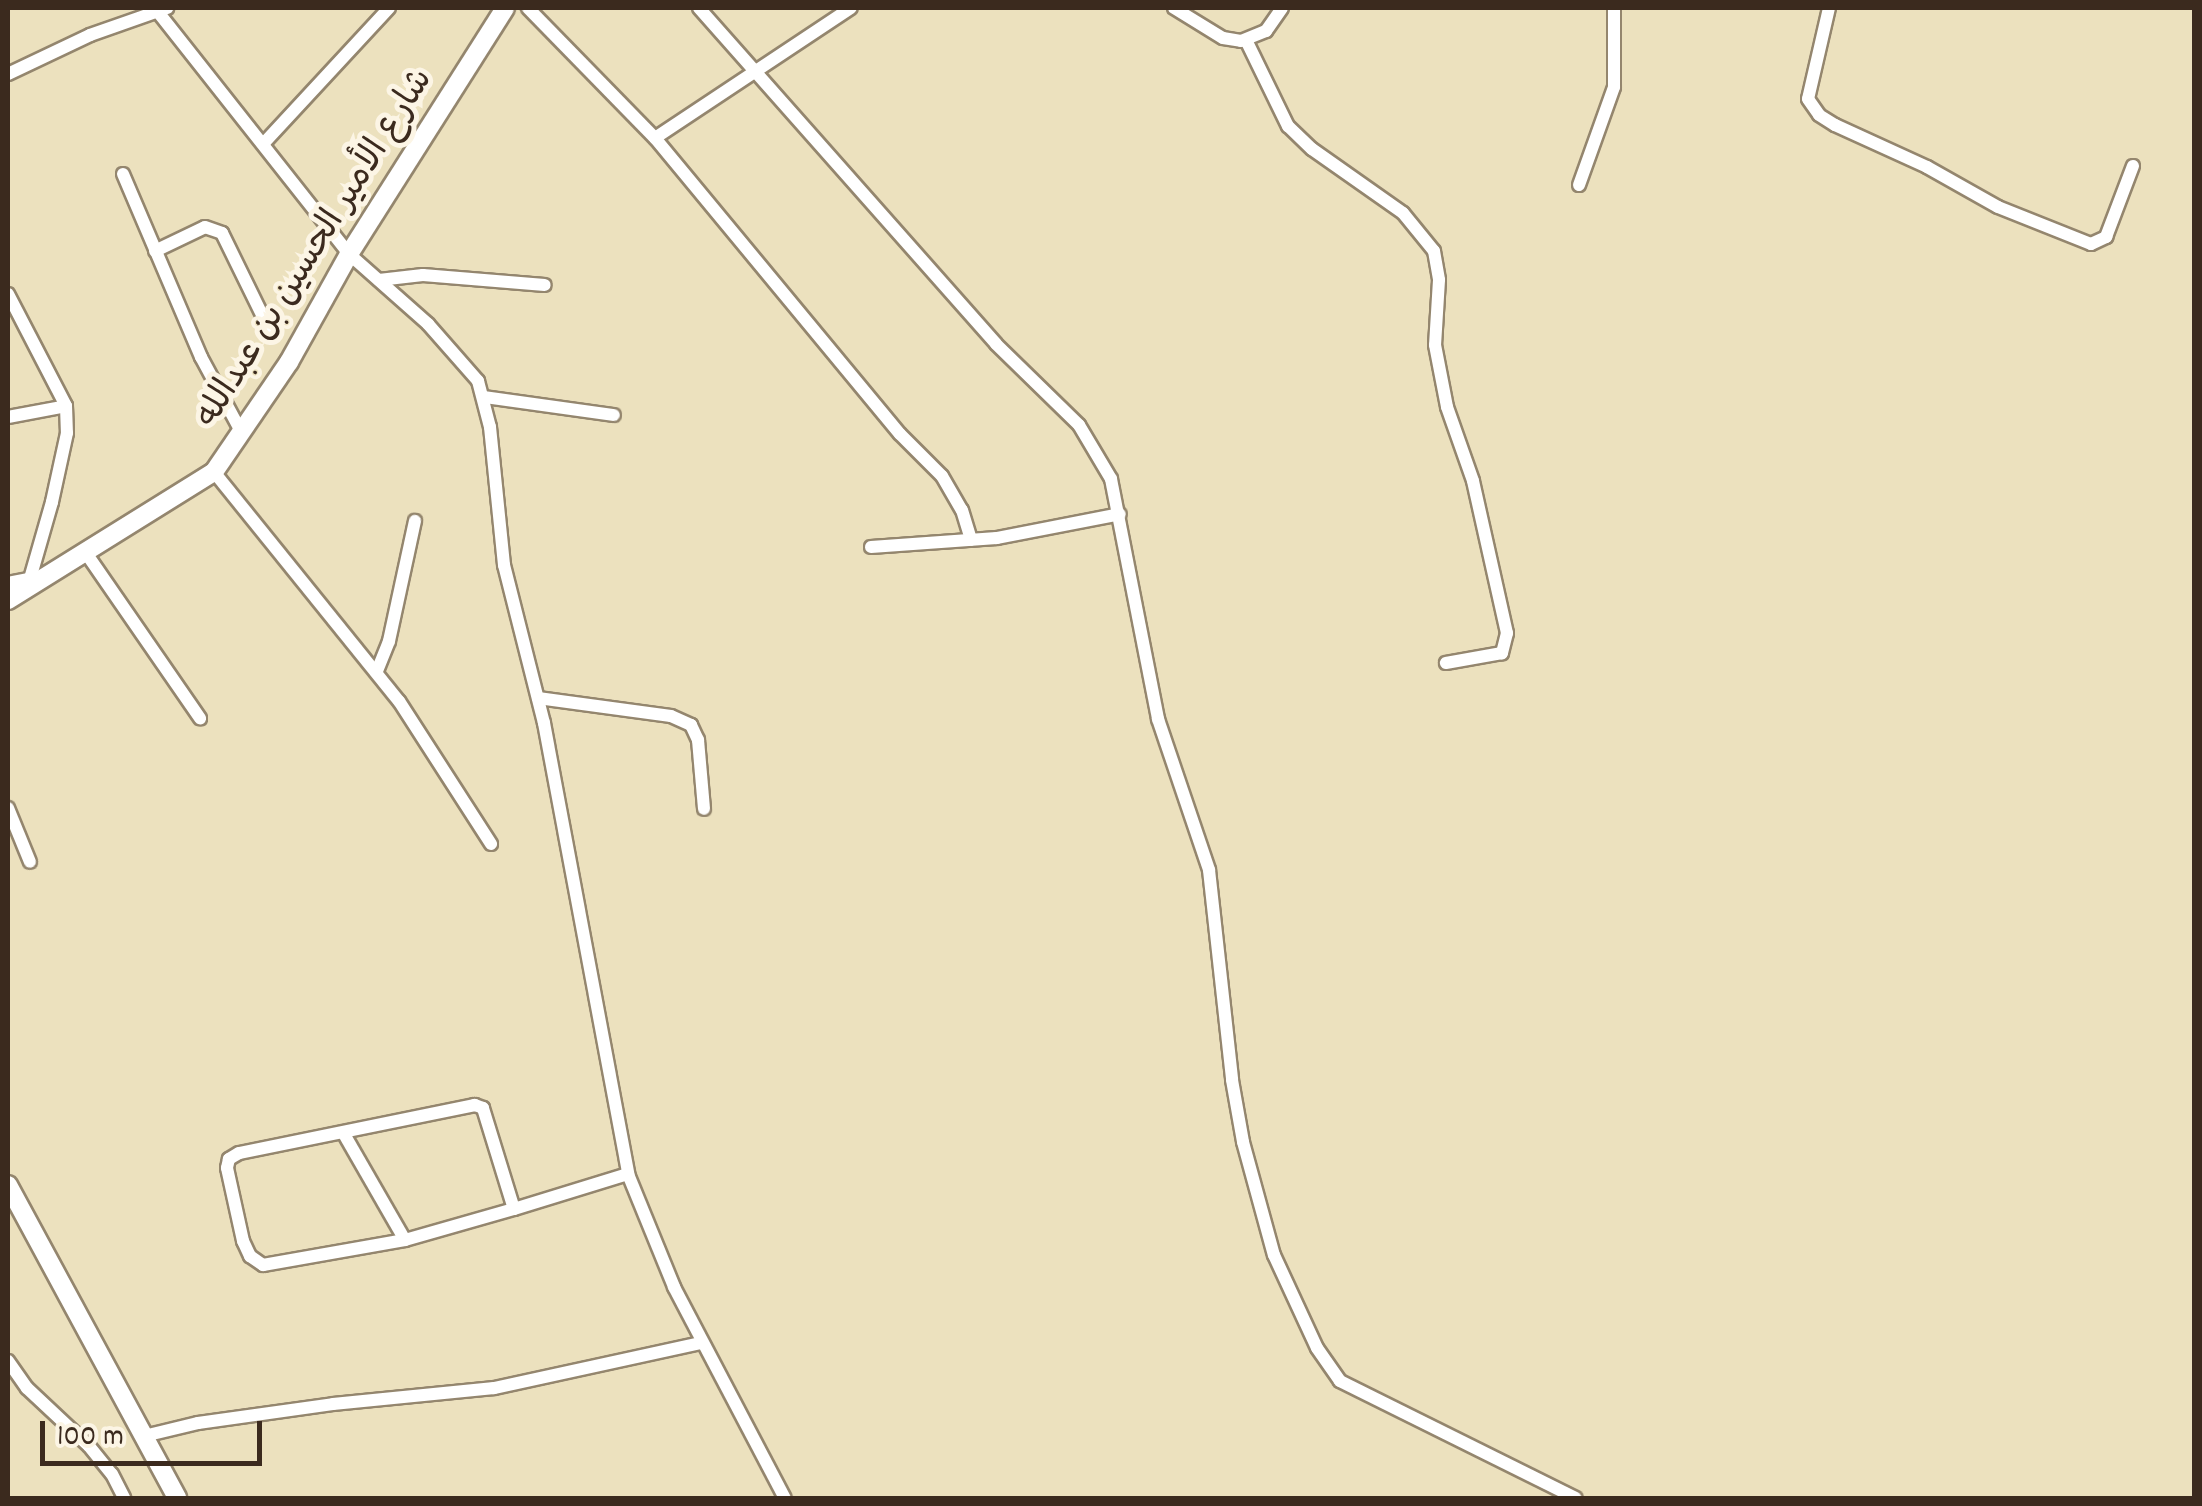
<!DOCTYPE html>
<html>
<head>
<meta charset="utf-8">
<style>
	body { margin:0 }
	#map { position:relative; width:2202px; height:1506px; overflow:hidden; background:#ece1be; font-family:Dekko,"Playpen Sans Arabic",sans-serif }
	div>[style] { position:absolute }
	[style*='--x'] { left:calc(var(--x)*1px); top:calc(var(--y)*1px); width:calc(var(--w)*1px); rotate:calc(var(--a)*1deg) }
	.roads { filter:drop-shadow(2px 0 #94866e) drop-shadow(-2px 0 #94866e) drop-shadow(0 2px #94866e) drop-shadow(0 -2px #94866e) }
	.street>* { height:12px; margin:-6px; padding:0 6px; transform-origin:6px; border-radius:6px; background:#fff }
	.secondary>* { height:18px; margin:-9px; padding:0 9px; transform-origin:9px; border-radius:9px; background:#fff }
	span { translate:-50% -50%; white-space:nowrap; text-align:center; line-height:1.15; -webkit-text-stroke:10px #fcf5e5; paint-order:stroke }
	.street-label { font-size:35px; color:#3b2a1e }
	.frame { position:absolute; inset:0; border:10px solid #3b2a1e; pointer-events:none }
	.scale { position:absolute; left:40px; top:1421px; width:222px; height:45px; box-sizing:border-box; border:5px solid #3b2a1e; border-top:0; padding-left:12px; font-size:30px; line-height:35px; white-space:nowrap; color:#3b2a1e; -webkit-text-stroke:8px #fcf5e5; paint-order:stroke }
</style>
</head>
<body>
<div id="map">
	<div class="roads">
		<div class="street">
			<i style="--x:528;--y:8;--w:182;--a:45.7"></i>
			<i style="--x:655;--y:138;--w:384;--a:50.4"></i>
			<i style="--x:900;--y:434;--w:59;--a:45"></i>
			<i style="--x:942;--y:476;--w:39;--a:60"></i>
			<i style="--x:962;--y:510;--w:31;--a:73"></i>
			<i style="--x:699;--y:8;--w:448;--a:48.5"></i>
			<i style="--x:996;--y:344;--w:116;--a:44.3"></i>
			<i style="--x:1079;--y:425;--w:63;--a:59.3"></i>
			<i style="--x:1111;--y:479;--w:245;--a:78.9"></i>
			<i style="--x:1158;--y:719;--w:159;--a:71.3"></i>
			<i style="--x:1209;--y:870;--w:211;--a:83.7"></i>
			<i style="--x:1232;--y:1080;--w:63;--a:79.9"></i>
			<i style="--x:1243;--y:1142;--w:117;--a:74.7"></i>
			<i style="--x:1274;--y:1255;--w:102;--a:65.2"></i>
			<i style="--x:1317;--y:1348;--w:40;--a:55.1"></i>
			<i style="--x:1340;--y:1381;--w:263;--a:26.4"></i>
			<i style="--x:1174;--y:8;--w:57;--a:31.5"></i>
			<i style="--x:1223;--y:38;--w:18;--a:9"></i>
			<i style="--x:1241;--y:41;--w:27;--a:-22"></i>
			<i style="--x:1266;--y:31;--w:28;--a:-55"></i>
			<i style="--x:1829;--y:8;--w:93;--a:103"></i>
			<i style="--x:1808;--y:99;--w:19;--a:55"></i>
			<i style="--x:1819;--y:115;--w:19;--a:32"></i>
			<i style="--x:1835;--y:125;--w:101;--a:24.5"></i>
			<i style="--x:1927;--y:167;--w:81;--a:29.4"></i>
			<i style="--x:1998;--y:207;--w:100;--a:21.7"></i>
			<i style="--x:2091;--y:244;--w:17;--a:-25"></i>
			<i style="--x:2106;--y:237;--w:76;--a:-69.2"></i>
			<i style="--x:158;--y:12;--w:308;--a:51.7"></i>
			<i style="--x:349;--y:254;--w:106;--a:41.5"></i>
			<i style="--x:428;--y:324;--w:76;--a:48.7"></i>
			<i style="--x:478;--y:381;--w:48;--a:75.4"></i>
			<i style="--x:490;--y:427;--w:139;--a:84.2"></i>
			<i style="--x:504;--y:565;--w:163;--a:75.8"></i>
			<i style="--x:544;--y:723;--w:459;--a:79.4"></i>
			<i style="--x:628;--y:1174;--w:122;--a:67.8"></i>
			<i style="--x:674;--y:1287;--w:238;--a:62.3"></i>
			<i style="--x:1246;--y:40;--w:96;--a:64"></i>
			<i style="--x:1288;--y:126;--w:33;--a:44"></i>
			<i style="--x:1312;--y:149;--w:111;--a:35.1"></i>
			<i style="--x:1403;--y:213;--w:49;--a:50.8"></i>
			<i style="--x:1434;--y:251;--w:29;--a:80"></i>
			<i style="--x:1439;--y:280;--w:65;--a:93.5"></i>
			<i style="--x:1435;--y:345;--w:63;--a:79"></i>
			<i style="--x:1447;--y:407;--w:78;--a:70.6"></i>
			<i style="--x:1473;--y:481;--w:156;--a:77.4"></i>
			<i style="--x:1507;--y:633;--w:21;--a:104"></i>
			<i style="--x:1502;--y:653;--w:57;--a:169.9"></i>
			<i style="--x:8;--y:74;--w:91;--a:-25.4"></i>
			<i style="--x:90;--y:35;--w:82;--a:-19.3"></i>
			<i style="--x:655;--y:138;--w:235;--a:-33.6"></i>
			<i style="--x:264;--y:143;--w:184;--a:-47.2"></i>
			<i style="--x:123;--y:174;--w:199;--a:66.9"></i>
			<i style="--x:201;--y:357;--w:86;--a:61.7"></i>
			<i style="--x:1579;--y:185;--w:104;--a:-70.3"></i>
			<i style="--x:1614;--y:87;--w:79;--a:-90"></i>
			<i style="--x:155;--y:251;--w:55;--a:-25.6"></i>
			<i style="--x:205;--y:227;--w:18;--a:19"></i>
			<i style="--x:222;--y:233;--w:105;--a:63.9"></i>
			<i style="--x:379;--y:280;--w:44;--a:-6.5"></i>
			<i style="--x:423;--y:275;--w:122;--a:4.7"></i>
			<i style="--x:8;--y:294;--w:126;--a:62.6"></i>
			<i style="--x:66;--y:406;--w:27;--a:88"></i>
			<i style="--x:67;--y:433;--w:71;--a:102.3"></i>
			<i style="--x:52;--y:502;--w:91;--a:106"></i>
			<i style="--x:484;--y:397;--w:131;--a:7.9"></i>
			<i style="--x:8;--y:417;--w:59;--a:-10.7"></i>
			<i style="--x:214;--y:472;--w:294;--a:51.1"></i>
			<i style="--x:399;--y:701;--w:170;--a:57.2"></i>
			<i style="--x:871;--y:547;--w:126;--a:-4.1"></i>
			<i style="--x:997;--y:538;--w:125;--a:-11"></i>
			<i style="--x:86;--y:553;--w:201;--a:55.4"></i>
			<i style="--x:8;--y:583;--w:21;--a:-11"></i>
			<i style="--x:377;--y:671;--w:32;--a:-68"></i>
			<i style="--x:389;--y:641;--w:123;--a:-77.8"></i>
			<i style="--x:538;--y:698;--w:134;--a:7.7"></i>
			<i style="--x:671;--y:716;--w:22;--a:24"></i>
			<i style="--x:691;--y:725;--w:17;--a:65"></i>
			<i style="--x:698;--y:740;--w:69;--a:85"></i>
			<i style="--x:8;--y:808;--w:58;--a:67.8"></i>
			<i style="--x:344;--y:1134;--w:122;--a:60.1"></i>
			<i style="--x:514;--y:1209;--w:106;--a:-107.1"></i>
			<i style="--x:483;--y:1108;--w:9;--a:-159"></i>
			<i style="--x:475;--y:1105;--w:241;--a:168.5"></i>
			<i style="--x:239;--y:1153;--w:12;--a:149"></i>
			<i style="--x:229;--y:1159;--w:9;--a:103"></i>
			<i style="--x:227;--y:1168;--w:75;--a:77.6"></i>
			<i style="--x:243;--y:1241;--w:17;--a:65"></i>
			<i style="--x:250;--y:1256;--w:16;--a:35"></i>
			<i style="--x:263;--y:1265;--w:144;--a:-10"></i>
			<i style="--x:405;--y:1240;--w:113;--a:-15.9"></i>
			<i style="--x:514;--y:1209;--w:119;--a:-17.1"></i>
			<i style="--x:8;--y:1361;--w:33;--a:55"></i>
			<i style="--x:27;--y:1388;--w:85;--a:43.1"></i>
			<i style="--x:89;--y:1446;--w:36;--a:51"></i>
			<i style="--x:112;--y:1474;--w:27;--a:63"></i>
			<i style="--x:144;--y:1436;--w:56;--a:-13.5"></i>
			<i style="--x:198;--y:1423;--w:136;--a:-8"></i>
			<i style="--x:333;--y:1404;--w:162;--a:-5.7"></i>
			<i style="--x:494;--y:1388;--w:212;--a:-12.3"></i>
		</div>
		<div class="secondary">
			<i style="--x:8;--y:600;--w:243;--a:-31.9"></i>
			<i style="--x:214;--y:472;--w:133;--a:-55.7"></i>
			<i style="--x:289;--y:362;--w:124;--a:-60.9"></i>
			<i style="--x:349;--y:254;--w:291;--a:-57.6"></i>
			<i style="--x:8;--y:1185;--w:356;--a:61.6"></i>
		</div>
	</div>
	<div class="street-label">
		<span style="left:316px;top:249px;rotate:-58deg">شارع الأمير الحسين بن عبدالله</span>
	</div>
	<div class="frame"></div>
	<div class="scale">100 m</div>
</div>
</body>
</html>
